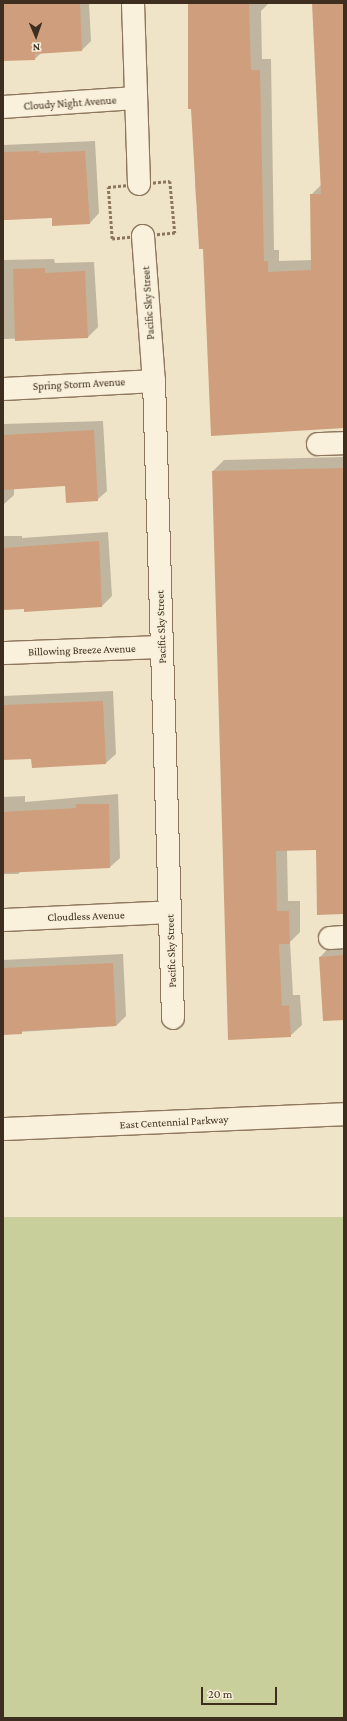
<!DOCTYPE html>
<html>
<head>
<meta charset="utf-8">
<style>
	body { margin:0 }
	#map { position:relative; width:347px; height:1721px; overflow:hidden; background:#f0e4c8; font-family:"Crimson Pro",serif }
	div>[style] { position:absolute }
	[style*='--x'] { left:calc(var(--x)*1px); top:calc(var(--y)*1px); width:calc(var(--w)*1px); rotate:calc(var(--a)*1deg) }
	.green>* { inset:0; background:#c9cf9b; transform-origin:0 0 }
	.shadow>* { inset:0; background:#0003 }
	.building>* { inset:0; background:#cf9f7d }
	.path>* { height:2.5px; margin-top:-1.25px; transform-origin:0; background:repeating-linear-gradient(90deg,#8d765c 0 3px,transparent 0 5px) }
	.roads { filter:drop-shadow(1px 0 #8d765c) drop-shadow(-1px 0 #8d765c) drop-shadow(0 1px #8d765c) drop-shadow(0 -1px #8d765c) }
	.street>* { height:22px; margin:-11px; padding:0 11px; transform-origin:11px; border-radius:11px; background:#faf1dc }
	.secondary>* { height:22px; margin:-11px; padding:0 11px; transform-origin:11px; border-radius:11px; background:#faf1dc }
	span { translate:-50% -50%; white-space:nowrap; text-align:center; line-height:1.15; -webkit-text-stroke:3px #f7eed8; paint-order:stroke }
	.street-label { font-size:11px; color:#3d2e20 }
	.frame { position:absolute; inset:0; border:4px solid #3d2e20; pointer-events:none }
	.north { position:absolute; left:16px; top:16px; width:40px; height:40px; -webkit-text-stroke:3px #f7eed8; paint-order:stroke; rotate:178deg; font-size:11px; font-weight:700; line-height:16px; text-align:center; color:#3d2e20 }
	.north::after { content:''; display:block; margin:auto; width:14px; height:18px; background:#3d2e20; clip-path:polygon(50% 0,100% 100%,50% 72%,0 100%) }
	.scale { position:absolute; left:201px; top:1687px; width:76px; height:18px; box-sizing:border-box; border:2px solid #3d2e20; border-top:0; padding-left:5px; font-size:12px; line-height:14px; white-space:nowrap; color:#3d2e20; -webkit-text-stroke:3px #f7eed8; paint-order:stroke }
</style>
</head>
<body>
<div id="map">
	<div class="green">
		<i style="left:344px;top:1217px;width:501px;height:341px;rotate:90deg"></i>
	</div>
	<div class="shadow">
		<i style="clip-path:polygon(3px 3px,89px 3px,91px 41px,82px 50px,41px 53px,35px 59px,3px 60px)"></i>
		<i style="clip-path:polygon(188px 3px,269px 3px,261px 11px,262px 59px,271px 59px,274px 250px,279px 250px,279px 261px,312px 260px,311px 195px,322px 184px,314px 3px,344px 3px,344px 427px,204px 248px,199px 201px,196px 201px)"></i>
		<i style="clip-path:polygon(95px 141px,99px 213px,90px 223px,53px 217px,3px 220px,3px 145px)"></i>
		<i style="clip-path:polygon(54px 259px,55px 263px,94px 262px,98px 327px,88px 337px,3px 339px,3px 260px)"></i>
		<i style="clip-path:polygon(103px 421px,107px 491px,97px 500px,66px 485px,14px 488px,14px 495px,3px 505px,3px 424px)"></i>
		<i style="clip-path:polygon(344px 457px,344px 913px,317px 849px,287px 850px,288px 901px,300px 901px,300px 932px,290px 942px,293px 995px,300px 995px,302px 1025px,290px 1036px,229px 1039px,213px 471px,224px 460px)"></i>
		<i style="clip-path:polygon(108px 532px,112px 596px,102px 606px,25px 610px,25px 608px,3px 608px,3px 536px,22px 536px,22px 538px)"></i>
		<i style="clip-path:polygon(113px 691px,116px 754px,106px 763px,32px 758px,3px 759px,3px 696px)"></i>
		<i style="clip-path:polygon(118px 794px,120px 858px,110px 867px,21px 871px,18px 874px,3px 874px,3px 797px,25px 796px,25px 802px)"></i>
		<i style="clip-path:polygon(333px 944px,344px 944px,344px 1019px,320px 957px)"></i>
		<i style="clip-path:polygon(123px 954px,126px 1016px,116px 1026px,3px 1033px,3px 960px)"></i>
	</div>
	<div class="building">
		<i style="clip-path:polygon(3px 3px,80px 3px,82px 51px,35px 54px,35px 60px,3px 61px)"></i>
		<i style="clip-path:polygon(188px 3px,249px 3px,251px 70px,260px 70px,264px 261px,268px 261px,268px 272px,311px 270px,310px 194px,321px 194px,312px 3px,344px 3px,344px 428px,211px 436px,203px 249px,199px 249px,191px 109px,188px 109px)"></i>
		<i style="clip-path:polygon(39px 151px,39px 153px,85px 151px,90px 224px,52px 226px,52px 218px,4px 220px,3px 152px)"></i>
		<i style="clip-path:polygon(45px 268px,45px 273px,85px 271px,88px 338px,15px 341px,13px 269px)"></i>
		<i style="clip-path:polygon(94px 430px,98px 501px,66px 503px,65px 486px,3px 490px,3px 435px)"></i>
		<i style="clip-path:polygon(344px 468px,344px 914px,317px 915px,316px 850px,276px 851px,277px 911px,289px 911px,290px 944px,279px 944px,282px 1006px,289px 1005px,291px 1037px,228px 1040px,212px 471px)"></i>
		<i style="clip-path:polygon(99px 541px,102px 607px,24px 612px,24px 609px,3px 610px,3px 548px)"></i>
		<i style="clip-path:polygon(103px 701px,106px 764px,32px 768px,31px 759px,3px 760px,3px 705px)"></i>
		<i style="clip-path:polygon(76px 804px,109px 804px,110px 868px,3px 873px,3px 812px,76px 808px)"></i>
		<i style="clip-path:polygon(344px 955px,344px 1020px,323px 1021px,319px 957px)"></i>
		<i style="clip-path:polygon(113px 963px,116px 1026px,22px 1031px,22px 1034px,3px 1035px,3px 968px)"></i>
	</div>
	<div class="path">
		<i style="--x:170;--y:181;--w:52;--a:84.5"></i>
		<i style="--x:175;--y:233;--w:63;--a:174.6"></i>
		<i style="--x:112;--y:239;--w:52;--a:-94.4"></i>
		<i style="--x:108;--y:187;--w:62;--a:-5.5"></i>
	</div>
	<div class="roads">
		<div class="street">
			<i style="--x:133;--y:3;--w:181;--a:88.1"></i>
			<i style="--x:3;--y:107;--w:133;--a:-3.9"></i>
			<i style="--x:143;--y:236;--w:145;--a:85.7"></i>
			<i style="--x:154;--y:381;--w:637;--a:88.29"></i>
			<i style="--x:3;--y:389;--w:151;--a:-3"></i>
			<i style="--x:318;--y:444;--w:26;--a:-2"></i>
			<i style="--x:3;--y:653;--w:159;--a:-2.2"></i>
			<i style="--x:3;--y:920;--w:167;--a:-2.7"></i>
			<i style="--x:330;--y:938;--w:14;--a:-4"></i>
		</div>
		<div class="secondary">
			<i style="--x:3;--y:1129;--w:341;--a:-2.5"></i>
		</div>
	</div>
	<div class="street-label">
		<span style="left:70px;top:103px;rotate:-4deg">Cloudy Night Avenue</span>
		<span style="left:148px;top:303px;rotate:-94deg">Pacific Sky Street</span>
		<span style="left:79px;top:384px;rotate:-3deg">Spring Storm Avenue</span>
		<span style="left:161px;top:627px;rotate:-92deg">Pacific Sky Street</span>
		<span style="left:82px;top:650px;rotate:-2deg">Billowing Breeze Avenue</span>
		<span style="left:86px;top:916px;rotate:-2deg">Cloudless Avenue</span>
		<span style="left:171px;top:951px;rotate:-92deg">Pacific Sky Street</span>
		<span style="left:174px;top:1122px;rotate:-3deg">East Centennial Parkway</span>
	</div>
	<div class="frame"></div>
	<div class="north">N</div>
	<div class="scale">20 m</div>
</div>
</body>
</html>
